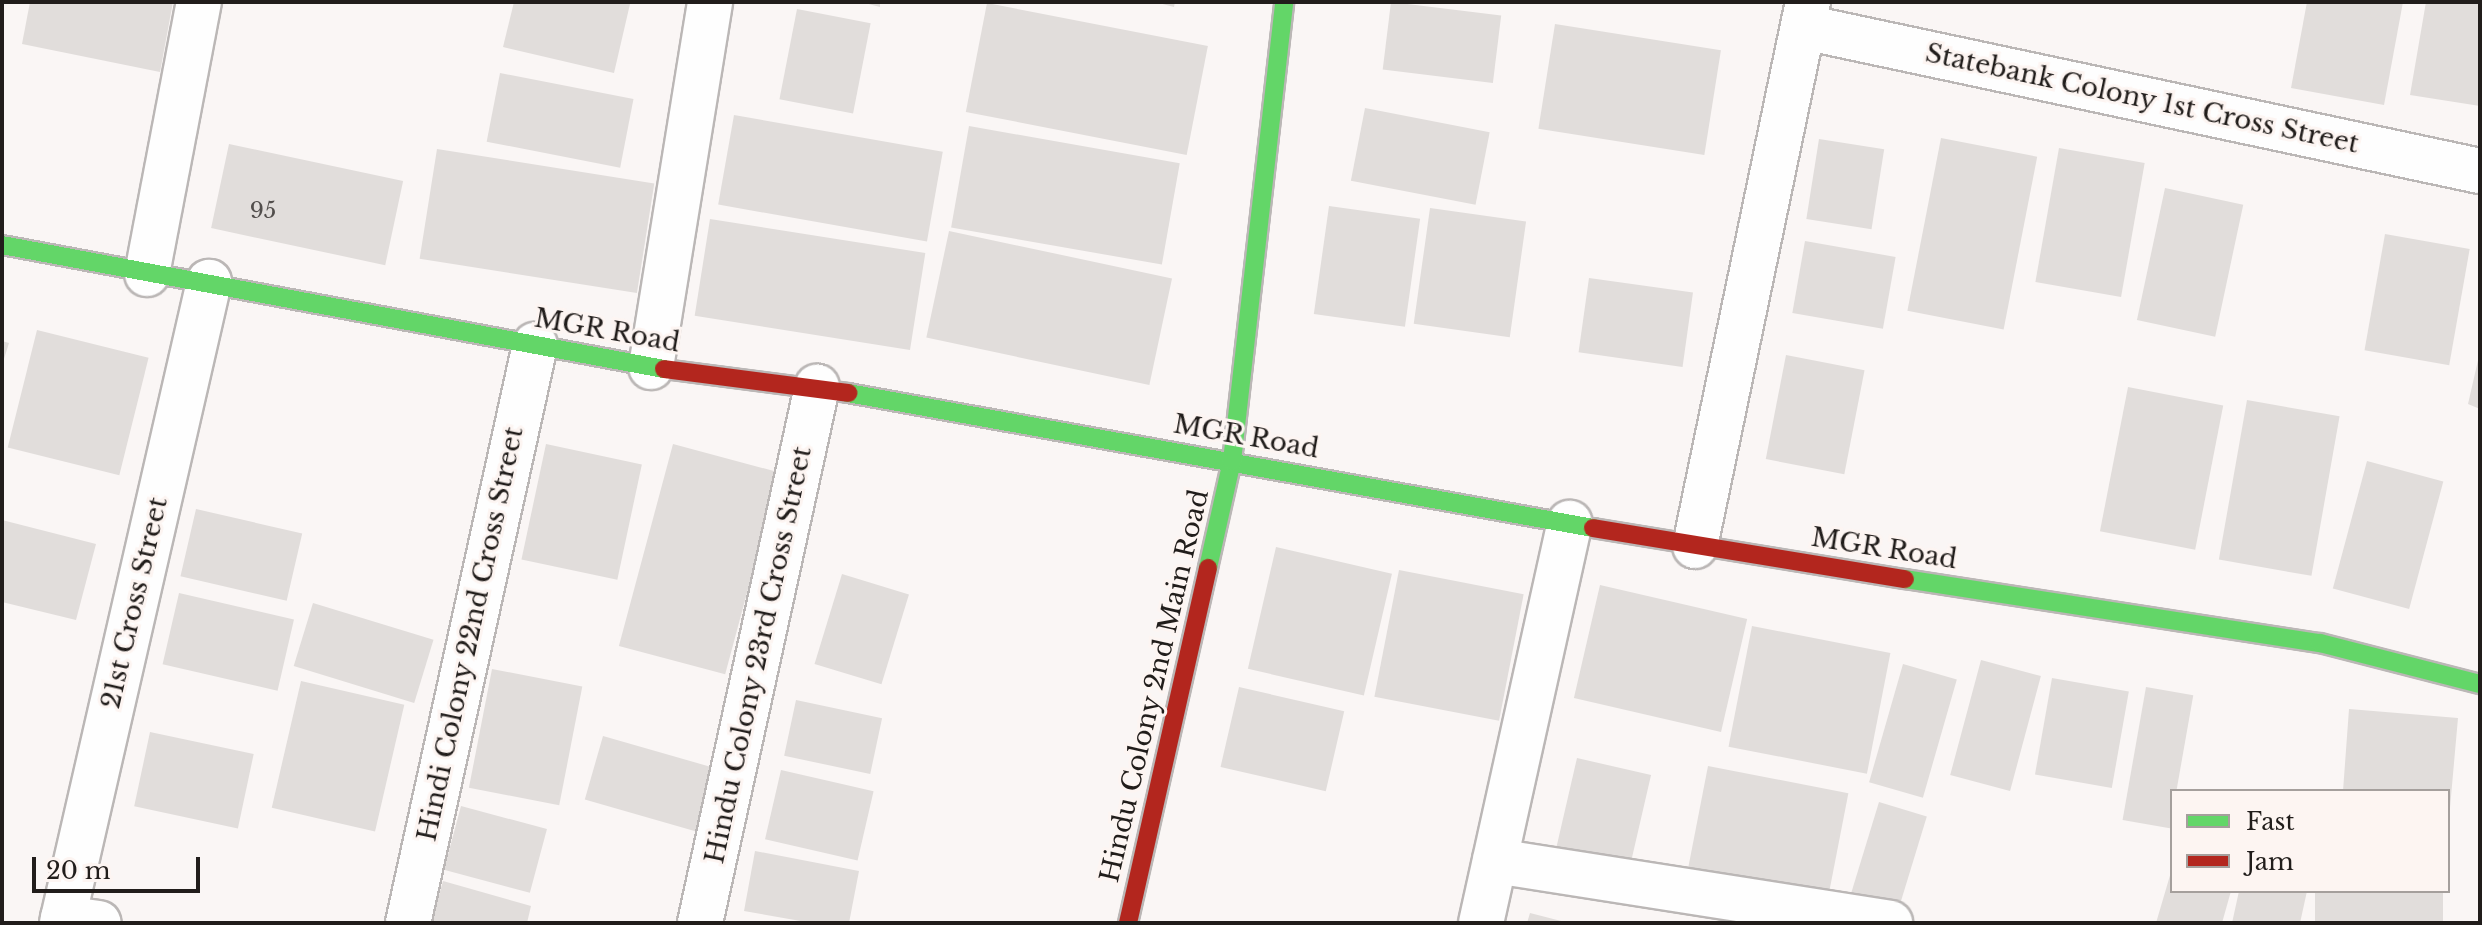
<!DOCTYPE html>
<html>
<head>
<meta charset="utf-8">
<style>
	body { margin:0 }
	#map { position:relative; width:2482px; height:925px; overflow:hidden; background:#faf6f5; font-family:"Libre Baskerville",serif }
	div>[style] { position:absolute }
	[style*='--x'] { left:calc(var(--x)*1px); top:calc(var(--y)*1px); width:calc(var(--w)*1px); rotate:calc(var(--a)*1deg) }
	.building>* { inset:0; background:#e1dddb; transform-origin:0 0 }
	.roads { filter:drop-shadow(2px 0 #bbb7b6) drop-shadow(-2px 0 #bbb7b6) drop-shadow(0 2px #bbb7b6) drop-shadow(0 -2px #bbb7b6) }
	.street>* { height:44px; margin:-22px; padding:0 22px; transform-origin:22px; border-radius:22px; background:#fefefe }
	.fast>* { height:18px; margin:-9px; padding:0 9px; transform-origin:9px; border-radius:9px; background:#63d668 }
	.jam>* { height:18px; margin:-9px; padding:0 9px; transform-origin:9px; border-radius:9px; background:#b3261e }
	span { translate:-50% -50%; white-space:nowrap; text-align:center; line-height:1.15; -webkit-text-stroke:6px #fdf5f2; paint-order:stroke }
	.number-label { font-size:22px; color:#524e4c }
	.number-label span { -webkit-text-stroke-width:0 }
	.street-label { font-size:26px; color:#211d1b }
	.frame { position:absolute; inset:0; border:4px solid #211d1b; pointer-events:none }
	.legend { position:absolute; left:2170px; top:789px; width:280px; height:104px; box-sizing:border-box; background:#fdf5f2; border:2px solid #a59f9c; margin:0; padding:10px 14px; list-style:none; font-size:24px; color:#211d1b }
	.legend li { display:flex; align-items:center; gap:16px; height:40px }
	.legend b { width:40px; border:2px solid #a59f9c }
	.scale { position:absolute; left:32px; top:857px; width:168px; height:36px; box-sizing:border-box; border:4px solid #211d1b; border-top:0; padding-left:10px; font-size:24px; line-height:28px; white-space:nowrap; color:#211d1b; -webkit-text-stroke:6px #fdf5f2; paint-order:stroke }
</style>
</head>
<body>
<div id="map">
	<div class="building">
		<i style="clip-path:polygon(30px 2px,173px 2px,160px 72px,22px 44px)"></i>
		<i style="clip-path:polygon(514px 2px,630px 4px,614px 73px,503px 47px)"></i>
		<i style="clip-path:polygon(861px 2px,880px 2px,880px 7px)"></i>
		<i style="clip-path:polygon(1155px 2px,1175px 2px,1174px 7px)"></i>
		<i style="left:1391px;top:2px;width:111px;height:68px;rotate:7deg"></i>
		<i style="clip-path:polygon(2307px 2px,2403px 2px,2384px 105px,2291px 88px)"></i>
		<i style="clip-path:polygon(2426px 2px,2480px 2px,2480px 106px,2410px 95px)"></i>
		<i style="left:987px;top:3px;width:225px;height:111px;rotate:11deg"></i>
		<i style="left:797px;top:9px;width:75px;height:92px;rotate:11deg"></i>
		<i style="left:1555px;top:24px;width:168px;height:106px;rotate:9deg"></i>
		<i style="left:500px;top:73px;width:136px;height:70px;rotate:11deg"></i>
		<i style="left:1365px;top:108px;width:127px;height:74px;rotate:11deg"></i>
		<i style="left:734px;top:115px;width:212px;height:91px;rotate:10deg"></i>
		<i style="left:969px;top:126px;width:214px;height:103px;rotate:10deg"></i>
		<i style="left:1941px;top:138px;width:98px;height:176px;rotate:11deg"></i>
		<i style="left:1819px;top:139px;width:66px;height:81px;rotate:9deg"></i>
		<i style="left:229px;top:144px;width:178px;height:86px;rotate:12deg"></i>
		<i style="left:2059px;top:148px;width:87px;height:136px;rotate:10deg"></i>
		<i style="left:437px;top:149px;width:220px;height:111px;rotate:9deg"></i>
		<i style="left:2165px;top:188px;width:80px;height:135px;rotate:12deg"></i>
		<i style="left:1329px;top:206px;width:92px;height:109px;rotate:8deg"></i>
		<i style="left:1430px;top:208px;width:97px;height:117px;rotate:8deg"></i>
		<i style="left:710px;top:219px;width:218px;height:98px;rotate:9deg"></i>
		<i style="left:949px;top:231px;width:228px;height:109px;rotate:12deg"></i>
		<i style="left:2385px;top:234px;width:86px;height:118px;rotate:10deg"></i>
		<i style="left:1805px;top:241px;width:92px;height:73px;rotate:10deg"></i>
		<i style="left:1589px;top:278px;width:105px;height:75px;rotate:8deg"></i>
		<i style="left:37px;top:330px;width:115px;height:121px;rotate:14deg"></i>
		<i style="clip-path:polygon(2px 341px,9px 343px,3px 362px,2px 362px)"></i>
		<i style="left:1786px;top:355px;width:80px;height:106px;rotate:11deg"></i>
		<i style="clip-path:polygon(2479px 356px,2480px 356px,2480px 409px,2468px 404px)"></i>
		<i style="left:2128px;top:387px;width:97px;height:147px;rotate:11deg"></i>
		<i style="left:2247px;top:400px;width:94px;height:162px;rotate:10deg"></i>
		<i style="left:546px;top:444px;width:98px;height:118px;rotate:12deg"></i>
		<i style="left:673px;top:444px;width:110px;height:209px;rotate:15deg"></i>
		<i style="left:2367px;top:461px;width:79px;height:132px;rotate:15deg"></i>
		<i style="left:196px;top:509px;width:109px;height:69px;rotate:13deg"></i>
		<i style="clip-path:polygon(2px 520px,96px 544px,76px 620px,2px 602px)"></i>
		<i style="left:1276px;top:547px;width:119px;height:125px;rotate:13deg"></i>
		<i style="left:1399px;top:570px;width:127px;height:129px;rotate:11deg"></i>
		<i style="left:842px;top:574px;width:70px;height:94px;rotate:17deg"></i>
		<i style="left:1600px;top:585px;width:151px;height:116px;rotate:13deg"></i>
		<i style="left:179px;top:593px;width:118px;height:73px;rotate:13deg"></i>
		<i style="left:313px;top:603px;width:126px;height:66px;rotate:17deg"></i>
		<i style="left:1752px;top:626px;width:141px;height:123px;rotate:11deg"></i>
		<i style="left:1981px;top:660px;width:62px;height:119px;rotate:15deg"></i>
		<i style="left:1903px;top:664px;width:56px;height:123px;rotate:16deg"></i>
		<i style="left:492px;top:669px;width:92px;height:121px;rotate:11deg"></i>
		<i style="left:2052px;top:678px;width:78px;height:98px;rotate:10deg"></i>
		<i style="left:301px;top:681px;width:106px;height:130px;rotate:13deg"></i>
		<i style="left:1239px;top:687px;width:108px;height:82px;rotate:13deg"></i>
		<i style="left:2146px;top:687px;width:48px;height:135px;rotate:10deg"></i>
		<i style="left:796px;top:700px;width:88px;height:57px;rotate:12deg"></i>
		<i style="clip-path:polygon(2349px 709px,2458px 718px,2450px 808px,2448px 791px,2343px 791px)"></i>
		<i style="left:150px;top:732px;width:106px;height:76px;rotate:12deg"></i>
		<i style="left:603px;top:736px;width:115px;height:66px;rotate:16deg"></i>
		<i style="left:1577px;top:758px;width:76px;height:91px;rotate:13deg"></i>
		<i style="left:1708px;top:766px;width:143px;height:107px;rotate:11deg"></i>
		<i style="left:781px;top:770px;width:95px;height:71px;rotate:13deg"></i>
		<i style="left:1879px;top:802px;width:50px;height:111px;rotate:17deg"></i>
		<i style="left:461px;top:806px;width:89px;height:66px;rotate:15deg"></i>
		<i style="clip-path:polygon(755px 851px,859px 871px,849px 923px,812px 923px,744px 911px)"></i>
		<i style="clip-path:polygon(2171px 872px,2172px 891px,2231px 891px,2222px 923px,2156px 923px)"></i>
		<i style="clip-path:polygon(443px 881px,531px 906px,527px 923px,431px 923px)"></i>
		<i style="clip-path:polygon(2239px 891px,2307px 891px,2300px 923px,2232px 923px)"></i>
		<i style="left:2315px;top:891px;width:128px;height:32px"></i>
		<i style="clip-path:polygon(1530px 913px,1565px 922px,1565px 923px,1527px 923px)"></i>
	</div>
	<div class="roads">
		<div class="street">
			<i style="--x:1804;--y:27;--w:691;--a:12.03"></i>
			<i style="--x:147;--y:274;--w:277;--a:-79.2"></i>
			<i style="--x:651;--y:367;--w:370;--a:-80.8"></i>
			<i style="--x:1695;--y:546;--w:556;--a:-78.27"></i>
			<i style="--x:1495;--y:861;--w:400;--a:8.9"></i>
			<i style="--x:63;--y:918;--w:36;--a:8"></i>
			<i style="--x:62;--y:923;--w:658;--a:-77.08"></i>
			<i style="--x:408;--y:923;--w:592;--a:-77.61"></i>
			<i style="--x:700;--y:923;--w:549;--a:-77.69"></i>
			<i style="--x:1481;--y:923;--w:410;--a:-77.5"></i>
		</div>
		<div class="fast">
			<i style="--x:2;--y:245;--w:674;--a:10.61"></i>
			<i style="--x:848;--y:393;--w:757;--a:10.27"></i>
			<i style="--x:1208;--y:568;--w:110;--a:-77.4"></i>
			<i style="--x:1232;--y:461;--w:462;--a:-83.5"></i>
			<i style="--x:1905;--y:579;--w:420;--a:8.8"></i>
			<i style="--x:2320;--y:643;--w:165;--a:14.4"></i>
		</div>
		<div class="jam">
			<i style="--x:664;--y:369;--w:186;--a:7.4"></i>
			<i style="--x:1593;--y:528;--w:316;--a:9.3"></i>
			<i style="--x:1128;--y:923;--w:364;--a:-77.3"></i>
		</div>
	</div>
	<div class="number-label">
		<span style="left:263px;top:211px">95</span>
	</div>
	<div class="street-label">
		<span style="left:2142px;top:99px;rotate:12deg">Statebank Colony 1st Cross Street</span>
		<span style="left:607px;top:331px;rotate:10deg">MGR Road</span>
		<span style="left:1246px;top:437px;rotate:10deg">MGR Road</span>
		<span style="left:1884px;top:549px;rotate:9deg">MGR Road</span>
		<span style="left:135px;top:603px;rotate:-77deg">21st Cross Street</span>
		<span style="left:471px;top:634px;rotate:-78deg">Hindi Colony 22nd Cross Street</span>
		<span style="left:759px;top:655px;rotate:-78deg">Hindu Colony 23rd Cross Street</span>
		<span style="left:1155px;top:686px;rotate:-77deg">Hindu Colony 2nd Main Road</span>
	</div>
	<div class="frame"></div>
	<ul class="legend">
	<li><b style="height:10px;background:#63d668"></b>Fast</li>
	<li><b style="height:10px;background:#b3261e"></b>Jam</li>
	</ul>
	<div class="scale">20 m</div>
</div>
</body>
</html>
